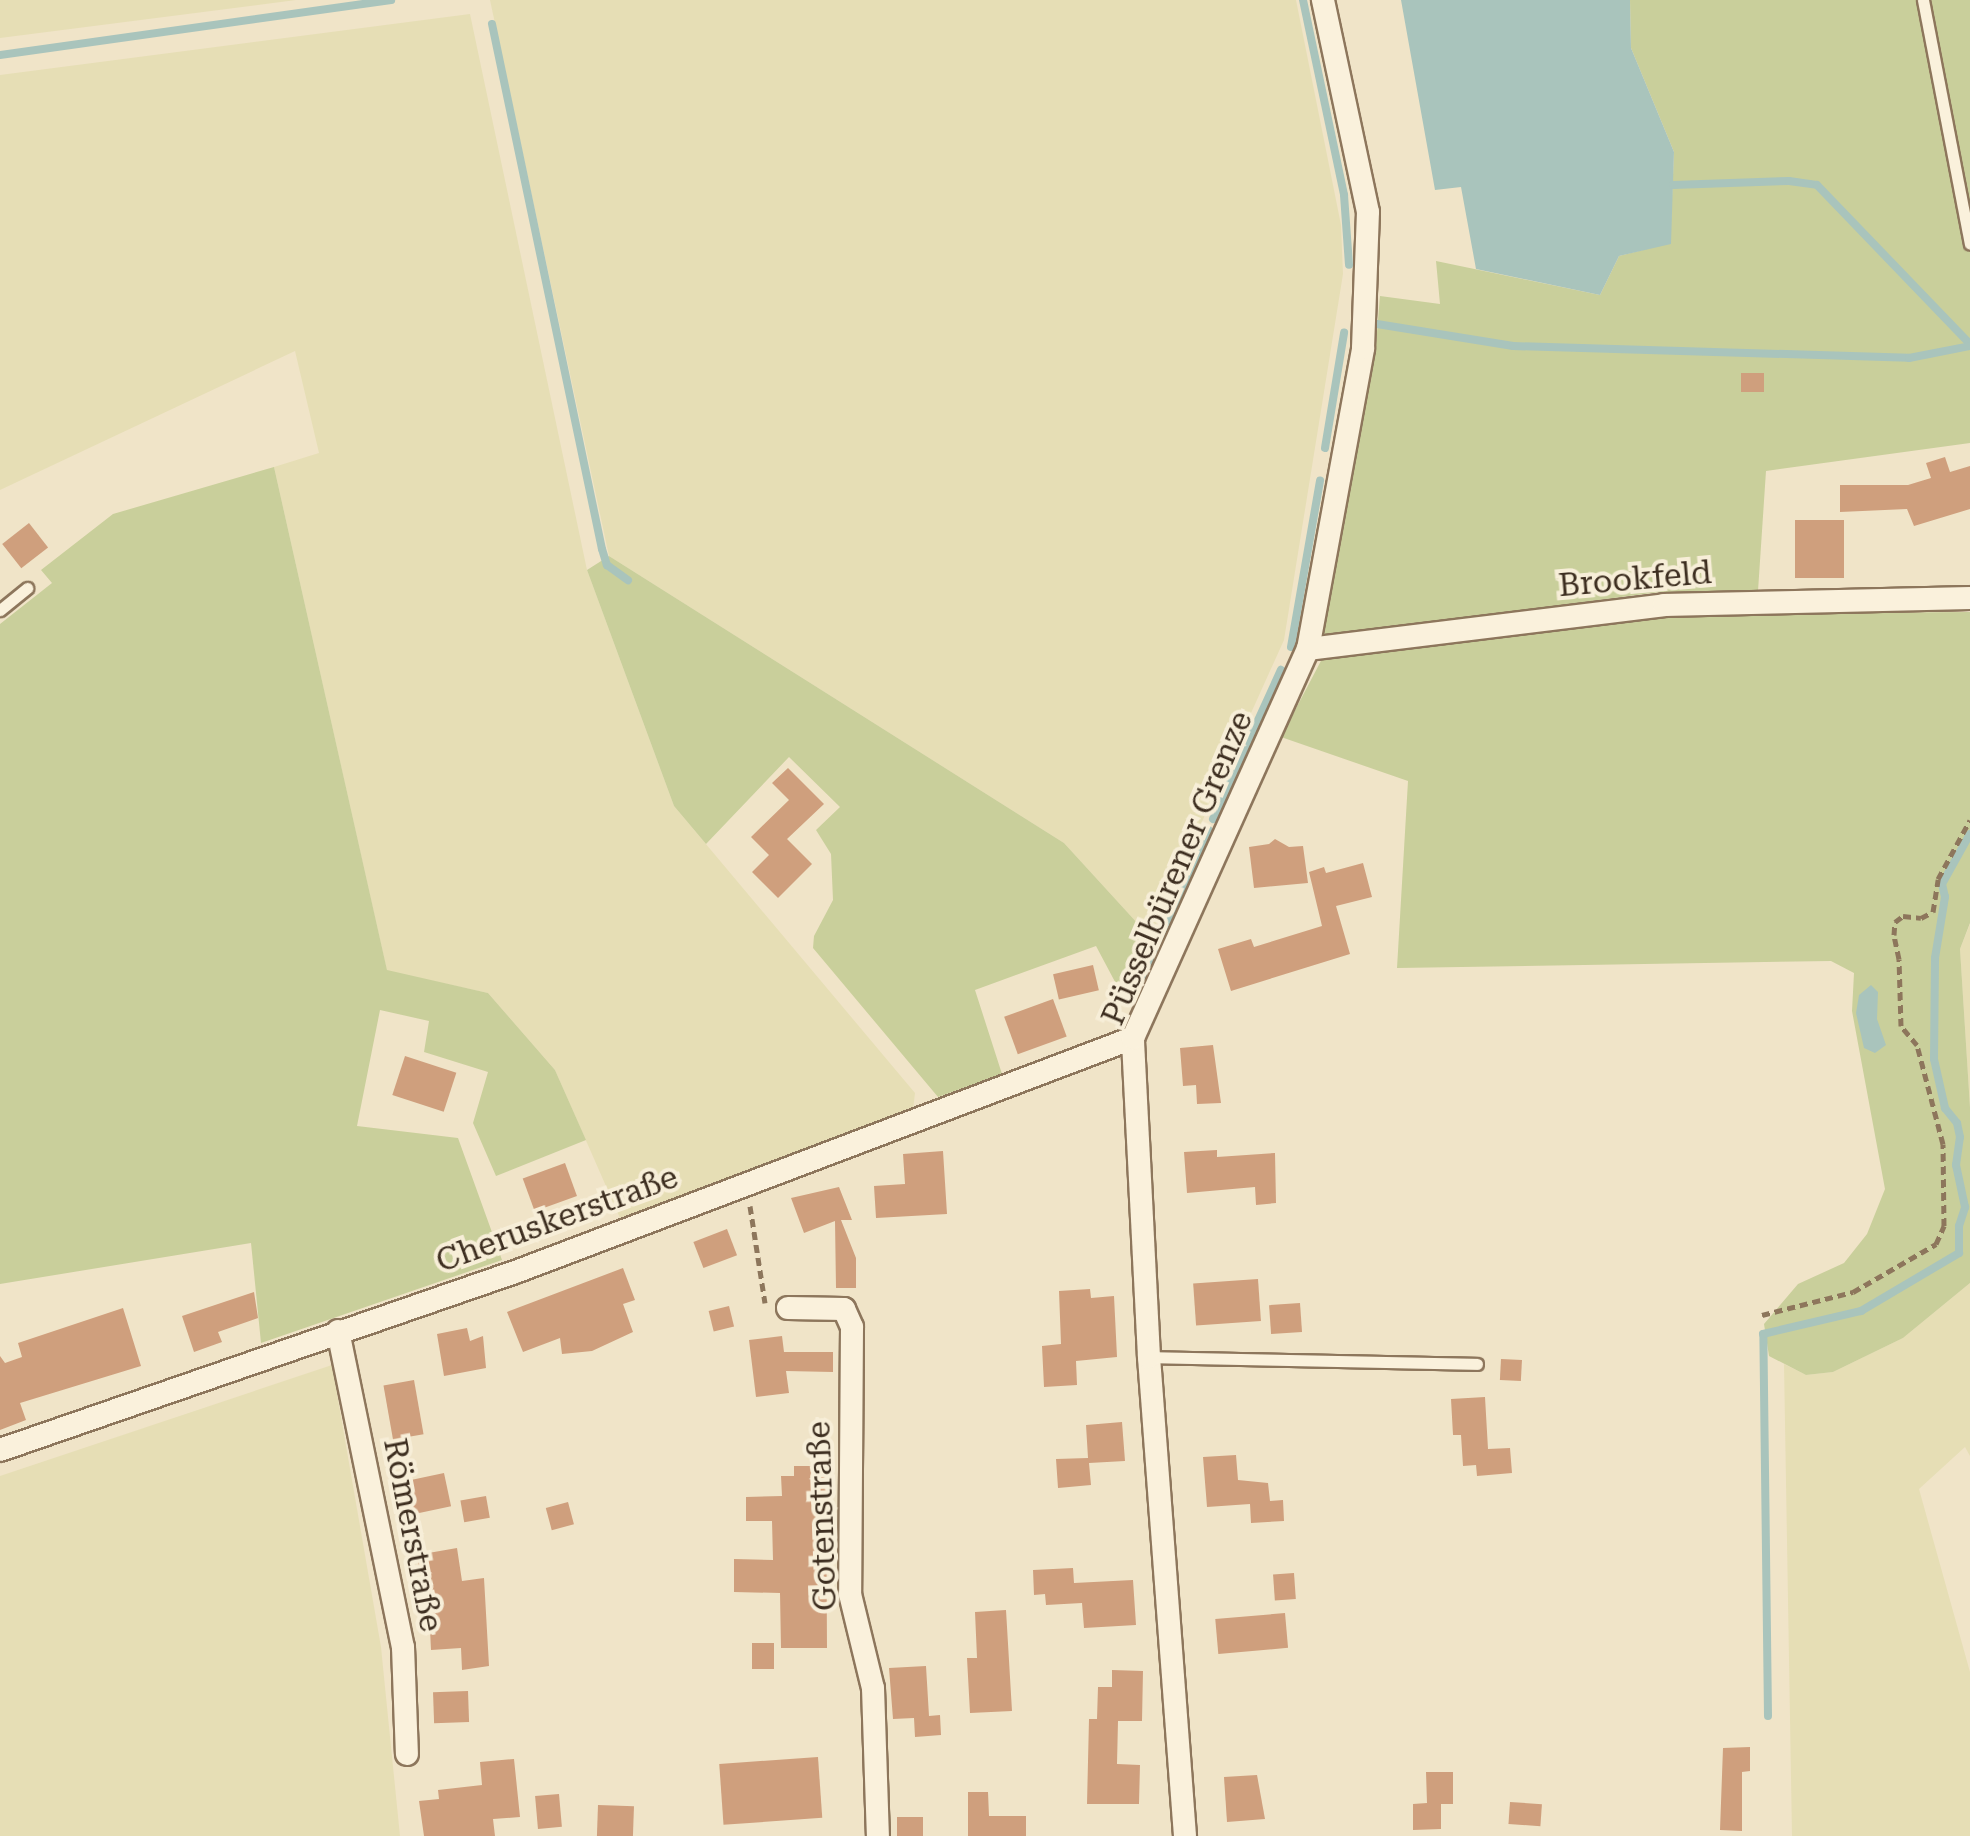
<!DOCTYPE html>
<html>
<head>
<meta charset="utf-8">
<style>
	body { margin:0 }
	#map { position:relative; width:1970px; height:1836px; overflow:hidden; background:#f0e4c8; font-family:"Roboto Serif",serif }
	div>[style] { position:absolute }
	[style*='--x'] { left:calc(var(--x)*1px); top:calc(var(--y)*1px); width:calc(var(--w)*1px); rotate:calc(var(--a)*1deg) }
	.farmland>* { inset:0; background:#e6deb5 }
	.green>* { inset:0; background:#c9cf9b }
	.water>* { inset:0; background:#a9c4bc }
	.stream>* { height:8px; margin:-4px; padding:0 4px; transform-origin:4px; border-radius:4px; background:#a9c4bc }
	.building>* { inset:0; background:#cf9f7d; transform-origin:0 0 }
	.path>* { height:5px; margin-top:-2.5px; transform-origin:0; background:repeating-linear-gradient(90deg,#8d765c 0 8px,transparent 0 13px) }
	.roads { filter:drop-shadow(2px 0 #8d765c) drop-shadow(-2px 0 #8d765c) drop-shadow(0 2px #8d765c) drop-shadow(0 -2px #8d765c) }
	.lane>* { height:11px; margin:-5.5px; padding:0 5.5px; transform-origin:5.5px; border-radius:5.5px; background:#faf1dc }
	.street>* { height:22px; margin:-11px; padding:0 11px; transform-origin:11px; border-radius:11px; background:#faf1dc }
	span { translate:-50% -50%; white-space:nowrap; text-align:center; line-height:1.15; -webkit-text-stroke:8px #f7eed8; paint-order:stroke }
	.street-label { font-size:32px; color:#3d2e20 }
</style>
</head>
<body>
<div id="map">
	<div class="farmland">
		<i style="clip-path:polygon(0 0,296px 0,0 38px)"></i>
		<i style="clip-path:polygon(490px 0,1296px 0,1341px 225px,1343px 274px,1284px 640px,1150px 937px,1064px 843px,609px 556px)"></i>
		<i style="clip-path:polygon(470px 14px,587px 570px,674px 806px,915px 1093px,913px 1110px,620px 1218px,555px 1070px,488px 993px,387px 971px,274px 467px,319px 453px,295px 351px,0 490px,0 75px)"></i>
		<i style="clip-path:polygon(1970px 924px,1970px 1107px,1960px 949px)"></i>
		<i style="clip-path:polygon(1970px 1283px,1970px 1456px,1965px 1447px,1919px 1489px,1970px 1672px,1970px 1836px,1792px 1836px,1784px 1364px,1806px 1375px,1833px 1372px,1903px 1338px)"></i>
		<i style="clip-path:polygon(332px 1365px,381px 1647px,400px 1836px,0 1836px,0 1476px)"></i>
	</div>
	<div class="green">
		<i style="clip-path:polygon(1630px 0,1970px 0,1970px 443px,1766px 471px,1758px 591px,1659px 592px,1321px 637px,1376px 344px,1380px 296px,1440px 304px,1436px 261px,1600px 295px,1619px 256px,1670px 243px,1674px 152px,1631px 48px)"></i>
		<i style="clip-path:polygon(274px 467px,387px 970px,488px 993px,555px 1070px,586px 1140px,496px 1176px,473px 1123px,488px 1072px,424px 1052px,429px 1021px,380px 1010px,357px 1126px,458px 1138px,502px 1260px,261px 1343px,251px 1243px,0 1284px,0 624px,52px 583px,41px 570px,113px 514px)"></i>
		<i style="clip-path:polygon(609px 556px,1064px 843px,1150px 937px,1122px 995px,1096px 946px,975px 990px,1002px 1074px,938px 1097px,813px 948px,814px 936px,833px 900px,831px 854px,816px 830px,840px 807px,789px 757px,706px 844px,674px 806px,587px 570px)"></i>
		<i style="clip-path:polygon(1970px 612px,1970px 923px,1960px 949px,1970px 1107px,1970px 1283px,1903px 1338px,1833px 1372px,1806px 1375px,1769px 1356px,1764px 1324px,1798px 1284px,1844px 1263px,1867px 1234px,1885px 1189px,1852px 1011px,1854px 973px,1831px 961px,1397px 968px,1408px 781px,1281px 737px,1323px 657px,1665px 614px)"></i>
	</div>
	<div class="water">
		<i style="clip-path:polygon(1401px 0,1630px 0,1631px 48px,1674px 152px,1671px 244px,1619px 256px,1600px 295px,1476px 269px,1461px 187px,1435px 190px)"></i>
		<i style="clip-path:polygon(1871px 985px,1878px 992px,1877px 1019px,1886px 1045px,1875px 1053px,1864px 1048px,1856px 1013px,1859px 995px)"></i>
	</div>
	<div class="stream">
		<i style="--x:1303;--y:0;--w:199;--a:78.1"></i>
		<i style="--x:1344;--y:195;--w:70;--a:85.9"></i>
		<i style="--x:492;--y:24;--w:536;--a:78.17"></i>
		<i style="--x:602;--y:549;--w:17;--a:73"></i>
		<i style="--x:607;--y:565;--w:26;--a:36"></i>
		<i style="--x:0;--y:55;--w:395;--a:-8"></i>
		<i style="--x:1673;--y:185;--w:116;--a:-2"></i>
		<i style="--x:1789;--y:181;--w:28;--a:8"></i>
		<i style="--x:1817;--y:185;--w:221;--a:46.1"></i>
		<i style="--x:1377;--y:324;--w:138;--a:9.2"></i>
		<i style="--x:1513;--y:346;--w:396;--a:1.7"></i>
		<i style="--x:1909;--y:358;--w:62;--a:-11.1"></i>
		<i style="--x:1325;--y:448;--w:117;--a:-80.6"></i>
		<i style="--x:1291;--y:647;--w:169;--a:-80.1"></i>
		<i style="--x:1213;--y:819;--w:164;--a:-65.5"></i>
		<i style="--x:1137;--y:996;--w:181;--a:-66.8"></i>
		<i style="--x:1768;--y:1716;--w:382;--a:-90.7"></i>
		<i style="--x:1763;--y:1334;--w:101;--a:-13.2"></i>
		<i style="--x:1861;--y:1311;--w:114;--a:-30.6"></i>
		<i style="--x:1959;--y:1253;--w:27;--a:-90"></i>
		<i style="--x:1959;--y:1226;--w:20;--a:-72"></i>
		<i style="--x:1965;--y:1207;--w:43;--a:-102.1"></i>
		<i style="--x:1956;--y:1165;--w:28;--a:-82"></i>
		<i style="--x:1960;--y:1137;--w:14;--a:-102"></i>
		<i style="--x:1957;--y:1123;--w:19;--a:-129"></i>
		<i style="--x:1945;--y:1108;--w:50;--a:-102.7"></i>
		<i style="--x:1934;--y:1059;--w:101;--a:-89.4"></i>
		<i style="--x:1935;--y:958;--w:62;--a:-80.7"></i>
		<i style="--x:1945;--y:897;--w:13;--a:-103"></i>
		<i style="--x:1942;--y:884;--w:57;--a:-60.8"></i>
	</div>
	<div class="building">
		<i style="left:1741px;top:373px;width:23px;height:19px"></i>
		<i style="clip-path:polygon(1945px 457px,1950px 472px,1970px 466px,1970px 509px,1914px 526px,1907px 509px,1840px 512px,1840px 485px,1908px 485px,1931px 478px,1926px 463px)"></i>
		<i style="left:1844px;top:520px;width:58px;height:49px;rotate:90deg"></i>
		<i style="left:29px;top:523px;width:31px;height:34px;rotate:52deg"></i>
		<i style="clip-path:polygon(788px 768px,824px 804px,787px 839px,812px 864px,778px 898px,752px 872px,769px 855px,751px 837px,789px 800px,772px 783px)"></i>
		<i style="clip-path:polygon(1275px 839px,1289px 847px,1303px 846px,1308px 883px,1254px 888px,1249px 847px,1269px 844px)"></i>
		<i style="clip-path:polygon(1363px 863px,1372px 897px,1336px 906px,1350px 954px,1231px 991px,1218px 949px,1251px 939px,1254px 947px,1322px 926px,1309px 872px,1324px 867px,1326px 873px)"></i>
		<i style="left:1093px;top:965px;width:26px;height:41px;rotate:77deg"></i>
		<i style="left:1053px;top:999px;width:40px;height:52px;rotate:70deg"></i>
		<i style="clip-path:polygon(1213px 1045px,1221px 1103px,1197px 1104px,1196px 1085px,1183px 1086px,1180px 1048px)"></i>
		<i style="left:405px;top:1056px;width:54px;height:41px;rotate:18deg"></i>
		<i style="clip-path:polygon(1217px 1150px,1217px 1157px,1275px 1153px,1276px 1203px,1256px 1205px,1255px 1187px,1187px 1193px,1184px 1152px)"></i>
		<i style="clip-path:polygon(943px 1151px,947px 1214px,876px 1218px,874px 1186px,905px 1184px,903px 1154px)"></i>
		<i style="left:565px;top:1163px;width:35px;height:45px;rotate:70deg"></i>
		<i style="clip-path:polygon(839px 1187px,852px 1220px,841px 1220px,856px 1258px,856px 1288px,836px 1288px,835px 1221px,804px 1233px,791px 1198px)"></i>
		<i style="left:727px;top:1229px;width:28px;height:36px;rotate:69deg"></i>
		<i style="clip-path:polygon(623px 1268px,635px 1300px,623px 1304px,633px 1332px,592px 1351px,562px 1354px,560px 1338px,523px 1352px,507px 1312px)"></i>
		<i style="left:1258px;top:1279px;width:42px;height:65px;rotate:86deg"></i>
		<i style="clip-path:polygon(1090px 1289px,1091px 1298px,1114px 1296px,1117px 1357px,1076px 1361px,1077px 1385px,1044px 1387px,1042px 1346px,1061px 1344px,1059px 1291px)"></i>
		<i style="clip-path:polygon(254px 1292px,258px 1318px,218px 1332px,222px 1342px,194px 1352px,182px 1316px)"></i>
		<i style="left:1300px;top:1303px;width:29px;height:31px;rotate:86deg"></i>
		<i style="left:729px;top:1306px;width:21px;height:21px;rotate:76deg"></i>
		<i style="clip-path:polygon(123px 1308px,141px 1366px,20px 1403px,26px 1420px,0 1430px,0 1356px,5px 1363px,22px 1357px,18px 1343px)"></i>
		<i style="clip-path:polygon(467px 1328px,470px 1341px,483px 1336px,486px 1368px,444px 1376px,437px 1334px)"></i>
		<i style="clip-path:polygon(782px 1336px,784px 1352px,833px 1352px,833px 1372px,786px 1371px,789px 1393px,756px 1397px,749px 1340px)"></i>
		<i style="left:1501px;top:1359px;width:21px;height:21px;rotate:3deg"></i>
		<i style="left:414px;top:1380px;width:55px;height:31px;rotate:80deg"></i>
		<i style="clip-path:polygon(1485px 1397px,1488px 1449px,1510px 1448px,1512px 1473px,1477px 1476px,1476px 1465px,1463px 1466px,1461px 1435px,1453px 1435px,1451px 1399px)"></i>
		<i style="clip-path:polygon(1122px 1422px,1125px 1461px,1089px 1463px,1091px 1485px,1058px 1488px,1056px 1459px,1088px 1458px,1086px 1425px)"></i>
		<i style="clip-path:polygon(1236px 1455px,1238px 1480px,1268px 1483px,1270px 1501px,1283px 1500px,1284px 1521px,1251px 1523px,1250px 1504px,1207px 1507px,1203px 1457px)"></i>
		<i style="clip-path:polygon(794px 1466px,826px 1466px,827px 1648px,781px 1648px,780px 1593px,734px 1592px,734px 1559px,773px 1560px,772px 1521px,746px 1521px,746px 1497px,782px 1496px,781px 1476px,794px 1476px)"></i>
		<i style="left:444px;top:1473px;width:34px;height:41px;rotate:78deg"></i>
		<i style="left:486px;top:1496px;width:22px;height:26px;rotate:80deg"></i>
		<i style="left:568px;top:1502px;width:23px;height:23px;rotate:75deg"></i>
		<i style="clip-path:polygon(457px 1548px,462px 1581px,484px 1578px,489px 1666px,462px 1670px,461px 1648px,431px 1650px,428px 1588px,423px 1589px,417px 1555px)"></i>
		<i style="clip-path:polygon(1073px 1568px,1074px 1583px,1133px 1580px,1136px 1625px,1084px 1628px,1082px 1603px,1046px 1605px,1045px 1594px,1034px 1595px,1033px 1570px)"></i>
		<i style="left:1294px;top:1573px;width:26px;height:21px;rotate:86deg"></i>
		<i style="clip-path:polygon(1006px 1610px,1012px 1711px,970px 1713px,967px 1658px,977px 1658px,975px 1612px)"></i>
		<i style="left:1285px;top:1613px;width:35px;height:70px;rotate:85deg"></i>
		<i style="left:752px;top:1643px;width:22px;height:26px"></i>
		<i style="clip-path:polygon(926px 1666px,929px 1716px,940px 1715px,941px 1735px,915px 1737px,914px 1718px,893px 1719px,889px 1668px)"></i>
		<i style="clip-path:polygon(1112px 1670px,1143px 1671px,1142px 1721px,1118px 1721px,1117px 1764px,1140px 1765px,1139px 1804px,1087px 1804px,1089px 1719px,1097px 1719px,1098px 1687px,1112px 1687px)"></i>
		<i style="left:468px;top:1691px;width:31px;height:35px;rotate:88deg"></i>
		<i style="clip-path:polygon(1750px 1747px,1750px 1771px,1742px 1772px,1742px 1831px,1720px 1830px,1723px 1748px)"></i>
		<i style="left:818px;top:1757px;width:61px;height:99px;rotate:86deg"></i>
		<i style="clip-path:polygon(514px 1759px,520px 1817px,493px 1819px,495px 1836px,424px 1836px,419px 1801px,439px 1799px,438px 1790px,482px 1785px,480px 1762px)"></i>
		<i style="clip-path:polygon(1426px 1772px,1453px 1772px,1453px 1804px,1441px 1804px,1441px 1829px,1413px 1830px,1413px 1804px,1427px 1803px)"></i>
		<i style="clip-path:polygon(1257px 1775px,1265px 1819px,1227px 1822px,1224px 1777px)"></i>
		<i style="clip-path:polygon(968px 1792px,988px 1792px,989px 1816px,1026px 1816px,1026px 1836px,968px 1836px)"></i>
		<i style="left:559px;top:1794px;width:33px;height:24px;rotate:85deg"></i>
		<i style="left:1510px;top:1802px;width:32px;height:22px;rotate:4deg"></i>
		<i style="left:598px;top:1805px;width:36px;height:31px;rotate:2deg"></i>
		<i style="left:897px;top:1817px;width:26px;height:19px"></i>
	</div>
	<div class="path">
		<i style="--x:750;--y:1206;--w:98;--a:81.2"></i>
		<i style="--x:1762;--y:1315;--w:94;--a:-14.2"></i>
		<i style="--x:1853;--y:1292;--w:96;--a:-30"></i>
		<i style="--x:1936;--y:1244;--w:20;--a:-66"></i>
		<i style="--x:1944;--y:1226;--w:82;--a:-90.7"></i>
		<i style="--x:1943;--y:1144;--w:102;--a:-104.7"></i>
		<i style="--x:1917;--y:1045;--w:25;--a:-130"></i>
		<i style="--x:1901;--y:1026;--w:67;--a:-91.7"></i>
		<i style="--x:1899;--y:959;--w:25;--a:-102"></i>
		<i style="--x:1894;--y:935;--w:13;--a:-86"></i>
		<i style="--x:1895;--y:922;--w:10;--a:-37"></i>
		<i style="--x:1903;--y:916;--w:18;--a:6"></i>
		<i style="--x:1921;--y:918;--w:13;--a:-27"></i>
		<i style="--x:1933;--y:912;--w:33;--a:-81"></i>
		<i style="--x:1938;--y:879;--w:67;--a:-61.5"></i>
	</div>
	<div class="roads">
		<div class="lane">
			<i style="--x:1923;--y:0;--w:248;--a:79.1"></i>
			<i style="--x:0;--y:610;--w:35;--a:-39"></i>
			<i style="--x:1149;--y:1357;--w:328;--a:1.2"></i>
		</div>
		<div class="street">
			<i style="--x:1308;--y:649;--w:359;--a:-7"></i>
			<i style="--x:1664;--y:605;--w:306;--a:-1.3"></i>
			<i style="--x:788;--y:1308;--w:56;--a:1"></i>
			<i style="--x:844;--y:1309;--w:20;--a:66"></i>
			<i style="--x:852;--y:1327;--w:267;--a:90.4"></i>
			<i style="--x:850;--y:1594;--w:97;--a:76.3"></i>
			<i style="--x:873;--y:1688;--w:148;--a:88.1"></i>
			<i style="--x:338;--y:1331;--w:323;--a:78.4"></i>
			<i style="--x:403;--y:1647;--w:107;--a:87.9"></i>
			<i style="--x:0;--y:1450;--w:548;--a:-19.06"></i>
			<i style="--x:518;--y:1271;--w:658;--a:-20.75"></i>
			<i style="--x:1185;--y:1836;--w:480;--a:-94.3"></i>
			<i style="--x:1149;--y:1357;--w:319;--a:-92.9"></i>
			<i style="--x:1133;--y:1038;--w:427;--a:-65.8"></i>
			<i style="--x:1308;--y:649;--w:306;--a:-79.6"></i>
			<i style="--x:1363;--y:348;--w:136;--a:-87.9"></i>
			<i style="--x:1368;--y:212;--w:217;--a:-102"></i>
		</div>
	</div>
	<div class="street-label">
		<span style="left:1635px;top:579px;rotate:-5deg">Brookfeld</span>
		<span style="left:1177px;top:868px;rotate:-67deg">Püsselbürener Grenze</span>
		<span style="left:557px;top:1219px;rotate:-20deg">Cheruskerstraße</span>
		<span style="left:822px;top:1516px;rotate:-92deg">Gotenstraße</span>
		<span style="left:413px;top:1535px;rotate:79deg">Römerstraße</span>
	</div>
</div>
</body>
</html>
